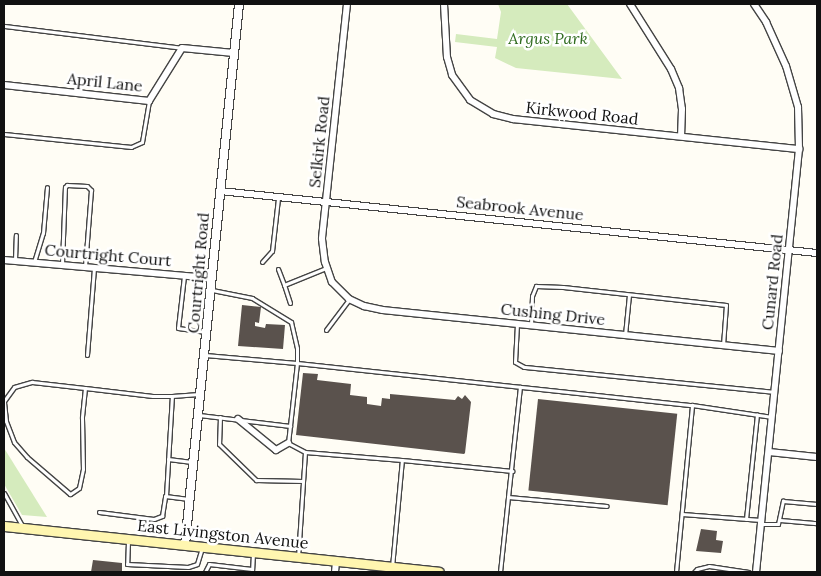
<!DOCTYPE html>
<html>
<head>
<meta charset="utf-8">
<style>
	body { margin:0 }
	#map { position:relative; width:821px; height:576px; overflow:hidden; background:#fffdf5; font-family:Lora,serif }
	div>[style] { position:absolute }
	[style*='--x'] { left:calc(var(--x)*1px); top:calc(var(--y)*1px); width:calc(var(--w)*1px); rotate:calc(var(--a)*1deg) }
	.green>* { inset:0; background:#d5ebbd }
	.building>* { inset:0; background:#5a524d; transform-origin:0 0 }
	.roads { filter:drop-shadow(1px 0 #444) drop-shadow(-1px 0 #444) drop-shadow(0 1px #444) drop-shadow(0 -1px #444) }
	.service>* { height:3px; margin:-1.5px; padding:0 1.5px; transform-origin:1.5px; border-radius:1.5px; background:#fff }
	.minor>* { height:6px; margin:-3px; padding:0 3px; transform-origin:3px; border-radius:3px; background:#fff }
	.tertiary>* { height:8px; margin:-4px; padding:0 4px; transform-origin:4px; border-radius:4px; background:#fff }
	.secondary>* { height:9px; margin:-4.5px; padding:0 4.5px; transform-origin:4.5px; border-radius:4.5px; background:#fff6b0 }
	span { translate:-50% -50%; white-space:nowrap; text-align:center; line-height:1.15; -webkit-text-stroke:5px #fff; paint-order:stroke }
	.park-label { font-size:16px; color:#2f6b1f; font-style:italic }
	.street-label { font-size:16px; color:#111 }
	.frame { position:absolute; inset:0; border:5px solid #111; pointer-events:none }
</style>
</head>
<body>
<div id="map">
	<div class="green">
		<i style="clip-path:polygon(498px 4px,567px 4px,622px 79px,516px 68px,495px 58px,497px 47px,455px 42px,456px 34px,497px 39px,501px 12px)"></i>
		<i style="clip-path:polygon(4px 448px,47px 517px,22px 515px,4px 484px)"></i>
	</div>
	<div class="building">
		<i style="clip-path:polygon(242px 305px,261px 307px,259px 323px,255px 322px,255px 326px,265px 328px,266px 324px,285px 325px,283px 349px,238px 346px)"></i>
		<i style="clip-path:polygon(303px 373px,318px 374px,317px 380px,351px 384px,350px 395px,367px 397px,367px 404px,381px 406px,382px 398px,390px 399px,390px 394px,455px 400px,458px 396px,462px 399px,465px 395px,471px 402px,465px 453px,464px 454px,296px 435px)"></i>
		<i style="left:538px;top:399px;width:140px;height:92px;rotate:6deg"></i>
		<i style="clip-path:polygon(701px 529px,717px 531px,716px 540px,723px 541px,721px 553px,696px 551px)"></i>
		<i style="clip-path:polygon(93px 560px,122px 563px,122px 572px,91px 572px)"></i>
	</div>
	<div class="roads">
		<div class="service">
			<i style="--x:4;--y:26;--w:179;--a:7"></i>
			<i style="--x:4;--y:134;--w:128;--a:5.8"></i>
			<i style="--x:131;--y:147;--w:12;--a:-24"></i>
			<i style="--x:142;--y:142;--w:42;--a:-80.3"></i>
			<i style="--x:15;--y:260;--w:25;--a:-88"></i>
			<i style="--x:34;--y:262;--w:30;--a:-73"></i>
			<i style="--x:43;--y:233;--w:46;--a:-85"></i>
			<i style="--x:262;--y:262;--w:15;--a:-48"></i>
			<i style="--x:272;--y:251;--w:53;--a:-83.5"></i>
			<i style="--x:62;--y:264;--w:77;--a:-87.8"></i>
			<i style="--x:65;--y:187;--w:3;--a:-45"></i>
			<i style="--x:67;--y:185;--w:20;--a:3"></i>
			<i style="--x:87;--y:186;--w:6;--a:45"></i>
			<i style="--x:91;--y:190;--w:76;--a:94.5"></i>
			<i style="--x:278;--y:269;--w:17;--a:69"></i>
			<i style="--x:184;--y:276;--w:52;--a:96.6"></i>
			<i style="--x:178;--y:328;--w:28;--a:8"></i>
			<i style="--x:212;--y:290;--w:41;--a:11.3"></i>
			<i style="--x:252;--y:298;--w:46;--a:31.6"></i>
			<i style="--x:291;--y:322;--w:27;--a:77"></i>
			<i style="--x:297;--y:348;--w:15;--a:90"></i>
			<i style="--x:297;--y:363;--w:397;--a:6.1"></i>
			<i style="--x:692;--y:405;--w:81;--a:8.5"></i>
			<i style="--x:290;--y:303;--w:19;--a:-108"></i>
			<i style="--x:284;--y:285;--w:45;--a:-22"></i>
			<i style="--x:517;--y:324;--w:38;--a:93"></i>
			<i style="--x:515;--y:362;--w:10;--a:29"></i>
			<i style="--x:524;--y:367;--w:251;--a:5.7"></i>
			<i style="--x:531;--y:325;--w:29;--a:-88"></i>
			<i style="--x:532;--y:296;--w:11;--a:-68"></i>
			<i style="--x:536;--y:286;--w:27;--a:2"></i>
			<i style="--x:563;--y:287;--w:164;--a:6.3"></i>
			<i style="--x:726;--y:305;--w:40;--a:94.3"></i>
			<i style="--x:326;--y:330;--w:38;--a:-53"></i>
			<i style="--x:625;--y:335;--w:40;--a:-84.3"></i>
			<i style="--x:87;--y:355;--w:87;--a:-85.4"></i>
			<i style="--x:205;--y:355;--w:92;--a:5"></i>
			<i style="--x:297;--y:363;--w:81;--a:96.4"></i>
			<i style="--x:288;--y:443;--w:19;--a:28"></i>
			<i style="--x:305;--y:452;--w:105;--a:93.8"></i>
			<i style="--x:85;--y:388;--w:30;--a:96"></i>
			<i style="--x:82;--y:418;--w:51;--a:88.9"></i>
			<i style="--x:83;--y:469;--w:19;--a:102"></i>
			<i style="--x:79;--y:488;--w:11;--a:146"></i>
			<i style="--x:70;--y:494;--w:57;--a:-139.3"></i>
			<i style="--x:27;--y:457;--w:20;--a:-131"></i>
			<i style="--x:14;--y:442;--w:22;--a:-111"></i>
			<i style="--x:6;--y:421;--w:20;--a:-96"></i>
			<i style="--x:4;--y:401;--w:17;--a:-54"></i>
			<i style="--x:14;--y:387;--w:19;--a:-16"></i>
			<i style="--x:32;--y:382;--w:53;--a:6.5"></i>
			<i style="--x:85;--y:388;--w:68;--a:6.7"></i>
			<i style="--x:153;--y:396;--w:19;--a:0"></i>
			<i style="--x:199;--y:415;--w:92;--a:6.9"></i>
			<i style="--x:220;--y:417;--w:27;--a:92"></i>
			<i style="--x:219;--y:444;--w:52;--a:44.2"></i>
			<i style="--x:256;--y:480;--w:47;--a:1.2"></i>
			<i style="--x:305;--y:452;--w:97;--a:4.7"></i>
			<i style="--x:168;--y:459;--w:24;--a:7"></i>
			<i style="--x:4;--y:493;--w:39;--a:61"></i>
			<i style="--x:166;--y:496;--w:100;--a:-86.6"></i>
			<i style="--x:172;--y:396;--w:27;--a:-4"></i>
			<i style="--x:508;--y:497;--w:111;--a:-83.8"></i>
			<i style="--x:99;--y:512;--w:55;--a:7.3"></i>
			<i style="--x:154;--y:519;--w:9;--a:-21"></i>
			<i style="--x:162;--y:516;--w:20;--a:-81"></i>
			<i style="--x:165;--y:496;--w:24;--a:7"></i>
			<i style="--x:682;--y:514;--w:79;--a:4.3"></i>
			<i style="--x:746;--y:519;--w:105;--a:-84"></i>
			<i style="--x:780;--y:520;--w:37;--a:5"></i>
			<i style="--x:762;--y:524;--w:16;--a:0"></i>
			<i style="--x:778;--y:524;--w:24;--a:-78"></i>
			<i style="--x:783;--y:501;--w:34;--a:5"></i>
			<i style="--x:128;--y:541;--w:23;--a:92"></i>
			<i style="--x:127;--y:564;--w:61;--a:2.8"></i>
			<i style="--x:188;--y:567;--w:9;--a:-18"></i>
			<i style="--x:197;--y:564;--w:17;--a:-73"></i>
			<i style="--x:392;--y:567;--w:107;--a:-84.7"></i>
			<i style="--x:402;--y:460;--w:111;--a:5.7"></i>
			<i style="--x:205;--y:572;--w:9;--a:-63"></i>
			<i style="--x:209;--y:564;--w:43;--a:6.6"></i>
			<i style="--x:252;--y:572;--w:19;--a:-87"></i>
			<i style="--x:500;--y:572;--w:75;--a:-83.9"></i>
			<i style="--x:508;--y:497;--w:99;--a:5.2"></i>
			<i style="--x:676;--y:572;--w:168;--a:-84.5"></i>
			<i style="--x:694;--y:572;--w:4;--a:-45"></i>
			<i style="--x:697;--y:569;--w:12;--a:-14"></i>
			<i style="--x:709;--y:566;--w:40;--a:8.5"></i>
		</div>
		<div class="minor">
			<i style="--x:347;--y:4;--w:236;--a:96.1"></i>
			<i style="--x:322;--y:239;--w:23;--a:83"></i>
			<i style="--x:325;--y:262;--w:21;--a:71"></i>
			<i style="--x:332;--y:282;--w:24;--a:45"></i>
			<i style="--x:349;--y:299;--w:17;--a:25"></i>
			<i style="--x:364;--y:306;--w:19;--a:12"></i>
			<i style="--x:383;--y:310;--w:398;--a:5.9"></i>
			<i style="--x:444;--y:4;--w:53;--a:86.8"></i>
			<i style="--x:447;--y:57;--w:19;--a:74"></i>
			<i style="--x:452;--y:75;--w:31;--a:54"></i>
			<i style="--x:470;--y:100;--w:27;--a:31"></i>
			<i style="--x:493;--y:114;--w:21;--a:14"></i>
			<i style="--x:513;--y:119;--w:288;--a:6"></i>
			<i style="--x:630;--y:4;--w:77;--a:57.8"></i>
			<i style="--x:671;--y:69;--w:21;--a:67"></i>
			<i style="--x:679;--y:88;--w:21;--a:82"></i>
			<i style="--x:682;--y:109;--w:27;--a:92"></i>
			<i style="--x:754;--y:4;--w:22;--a:56"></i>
			<i style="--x:766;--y:22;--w:48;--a:65.6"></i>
			<i style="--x:786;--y:66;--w:43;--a:73.7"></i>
			<i style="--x:798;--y:107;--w:42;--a:88.6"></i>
			<i style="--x:799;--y:149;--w:425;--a:95.8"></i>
			<i style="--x:4;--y:85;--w:146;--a:6.3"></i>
			<i style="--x:149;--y:101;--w:62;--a:-58.1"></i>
			<i style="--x:182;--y:48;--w:52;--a:5.5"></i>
			<i style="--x:220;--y:191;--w:600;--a:5.93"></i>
			<i style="--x:4;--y:260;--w:208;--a:5"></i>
			<i style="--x:238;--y:419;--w:49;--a:39.2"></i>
			<i style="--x:276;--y:450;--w:14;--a:-30"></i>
			<i style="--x:769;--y:452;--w:48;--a:5.9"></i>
			<i style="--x:335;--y:572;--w:10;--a:-84"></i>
		</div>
		<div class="tertiary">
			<i style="--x:185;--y:545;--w:544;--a:-84.3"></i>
		</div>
		<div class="secondary">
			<i style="--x:4;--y:526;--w:437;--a:6"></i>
		</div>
	</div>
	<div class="park-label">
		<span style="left:548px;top:38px">Argus Park</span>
	</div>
	<div class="street-label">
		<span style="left:105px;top:82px;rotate:6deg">April Lane</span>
		<span style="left:582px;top:113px;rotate:6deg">Kirkwood Road</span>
		<span style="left:319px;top:142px;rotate:-84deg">Selkirk Road</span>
		<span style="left:520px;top:208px;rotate:6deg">Seabrook Avenue</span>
		<span style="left:108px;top:255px;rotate:5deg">Courtright Court</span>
		<span style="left:198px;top:273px;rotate:-85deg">Courtright Road</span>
		<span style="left:772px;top:282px;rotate:-84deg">Cunard Road</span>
		<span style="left:553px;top:314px;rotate:6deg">Cushing Drive</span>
		<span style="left:223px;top:534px;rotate:6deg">East Livingston Avenue</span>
	</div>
	<div class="frame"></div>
</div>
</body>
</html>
